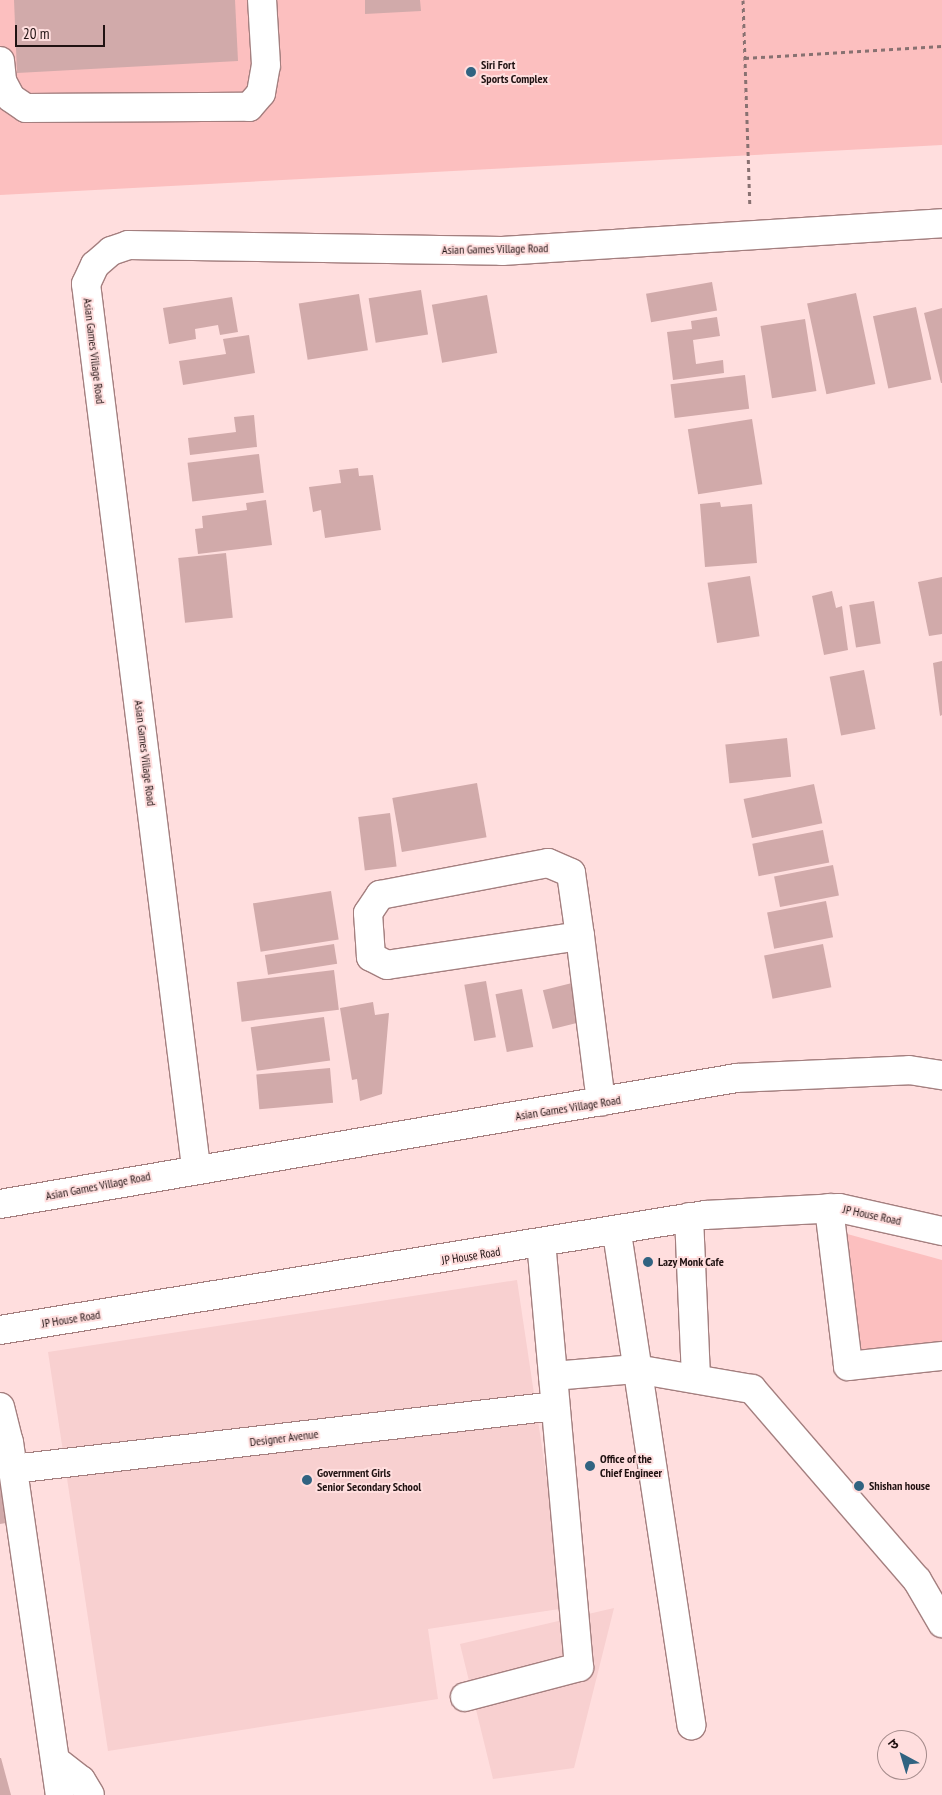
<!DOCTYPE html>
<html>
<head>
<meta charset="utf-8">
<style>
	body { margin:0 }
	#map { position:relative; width:942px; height:1795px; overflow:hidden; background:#ffdede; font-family:"PT Sans Narrow","Noto Sans Devanagari",sans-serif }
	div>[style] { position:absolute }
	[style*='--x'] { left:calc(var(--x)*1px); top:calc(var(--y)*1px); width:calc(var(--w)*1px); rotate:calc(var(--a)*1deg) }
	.built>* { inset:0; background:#f8d0d0 }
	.green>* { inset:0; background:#fcbfbf }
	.building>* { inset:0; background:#d1aaaa; transform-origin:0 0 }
	.path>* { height:3px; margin-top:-1.5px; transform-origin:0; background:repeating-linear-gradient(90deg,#887171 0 4px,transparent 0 8px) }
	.roads { filter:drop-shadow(1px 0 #a47f7f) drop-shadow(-1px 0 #a47f7f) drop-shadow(0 1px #a47f7f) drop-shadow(0 -1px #a47f7f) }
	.minor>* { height:28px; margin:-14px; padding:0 14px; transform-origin:14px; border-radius:14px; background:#fff }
	.dots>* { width:14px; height:14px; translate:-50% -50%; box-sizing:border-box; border:2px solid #ffdede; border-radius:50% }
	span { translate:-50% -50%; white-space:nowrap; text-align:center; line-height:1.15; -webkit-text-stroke:4px #ffdede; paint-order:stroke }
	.poi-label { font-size:12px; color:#201212; font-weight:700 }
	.left { translate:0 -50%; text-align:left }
	.street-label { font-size:12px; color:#201212 }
	.north { position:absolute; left:877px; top:1730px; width:50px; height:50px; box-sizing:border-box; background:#ffdede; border:1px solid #a68c8c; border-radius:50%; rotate:321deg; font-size:14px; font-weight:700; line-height:20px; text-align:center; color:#201212 }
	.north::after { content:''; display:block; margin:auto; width:18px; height:22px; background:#316381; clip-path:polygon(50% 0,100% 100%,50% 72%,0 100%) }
	.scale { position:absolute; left:15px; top:25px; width:90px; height:22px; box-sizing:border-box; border:2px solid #201212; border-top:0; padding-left:6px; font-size:15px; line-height:18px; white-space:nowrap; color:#201212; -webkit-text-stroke:4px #ffdede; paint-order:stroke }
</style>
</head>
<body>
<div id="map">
	<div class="built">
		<i style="clip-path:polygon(517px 1280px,566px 1608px,428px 1629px,438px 1699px,108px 1751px,48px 1352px)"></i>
		<i style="clip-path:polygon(614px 1608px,574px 1768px,493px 1779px,460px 1644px)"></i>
	</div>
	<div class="green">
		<i style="clip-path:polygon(0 0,942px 0,942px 145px,0 195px)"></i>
		<i style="clip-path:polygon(840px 1232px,942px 1260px,942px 1346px,854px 1359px)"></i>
	</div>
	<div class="building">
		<i style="clip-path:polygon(14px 0,235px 0,238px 61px,17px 73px)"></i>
		<i style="clip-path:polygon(365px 0,420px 0,421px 11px,365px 14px)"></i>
		<i style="left:712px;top:282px;width:29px;height:67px;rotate:80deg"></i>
		<i style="left:421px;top:290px;width:45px;height:53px;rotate:81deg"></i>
		<i style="left:856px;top:293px;width:93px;height:50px;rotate:78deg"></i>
		<i style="left:359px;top:294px;width:57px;height:61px;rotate:81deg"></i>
		<i style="left:487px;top:295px;width:59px;height:56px;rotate:80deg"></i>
		<i style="clip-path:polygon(232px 297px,238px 332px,220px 335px,218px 325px,195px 329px,196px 339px,169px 344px,163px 308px)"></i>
		<i style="left:916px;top:307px;width:74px;height:44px;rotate:78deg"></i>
		<i style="clip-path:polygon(942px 308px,942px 383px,941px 383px,924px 313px)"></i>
		<i style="clip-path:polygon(717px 317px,720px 336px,693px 340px,696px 364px,723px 360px,724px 373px,673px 380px,667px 332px,692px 329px,691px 321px)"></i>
		<i style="left:805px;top:319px;width:73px;height:45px;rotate:81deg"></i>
		<i style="clip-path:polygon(249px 335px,255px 373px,183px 385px,179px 361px,226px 354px,223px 339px)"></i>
		<i style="left:745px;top:375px;width:34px;height:75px;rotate:83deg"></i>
		<i style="clip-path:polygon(254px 415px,257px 447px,190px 455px,188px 438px,236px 432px,234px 417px)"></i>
		<i style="left:752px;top:419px;width:66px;height:65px;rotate:81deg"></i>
		<i style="left:259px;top:454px;width:39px;height:72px;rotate:83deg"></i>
		<i style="clip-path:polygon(358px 468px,359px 476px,373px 475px,381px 530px,325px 538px,321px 510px,313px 512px,309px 487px,341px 483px,339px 470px)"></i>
		<i style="clip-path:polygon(266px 500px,272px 545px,198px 554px,195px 529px,203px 528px,202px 516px,247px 510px,246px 503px)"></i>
		<i style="clip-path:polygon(720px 502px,721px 507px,752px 504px,757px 563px,705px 567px,700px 504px)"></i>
		<i style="left:226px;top:553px;width:65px;height:48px;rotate:84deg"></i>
		<i style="left:750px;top:576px;width:61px;height:43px;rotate:81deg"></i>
		<i style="clip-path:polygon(942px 577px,942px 634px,929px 636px,918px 582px)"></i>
		<i style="clip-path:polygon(832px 591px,836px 608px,842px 606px,848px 650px,824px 655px,812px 596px)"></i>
		<i style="left:874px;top:601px;width:43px;height:25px;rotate:81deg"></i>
		<i style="clip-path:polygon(942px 661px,942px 715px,940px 716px,933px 663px)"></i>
		<i style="left:864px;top:670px;width:60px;height:35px;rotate:79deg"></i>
		<i style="left:787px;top:738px;width:39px;height:62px;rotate:84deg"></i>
		<i style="left:477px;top:783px;width:55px;height:86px;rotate:80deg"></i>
		<i style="left:814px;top:784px;width:40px;height:72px;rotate:78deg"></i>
		<i style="left:390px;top:813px;width:54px;height:32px;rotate:83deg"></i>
		<i style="left:823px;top:830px;width:33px;height:72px;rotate:79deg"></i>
		<i style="left:833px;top:865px;width:31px;height:60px;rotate:79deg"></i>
		<i style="left:331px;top:891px;width:49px;height:79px;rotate:81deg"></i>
		<i style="left:826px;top:901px;width:37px;height:60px;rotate:79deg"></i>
		<i style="left:334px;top:944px;width:20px;height:70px;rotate:81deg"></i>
		<i style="left:823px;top:944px;width:44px;height:60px;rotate:79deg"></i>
		<i style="left:334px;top:970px;width:40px;height:98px;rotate:83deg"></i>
		<i style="left:486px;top:981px;width:57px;height:22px;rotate:80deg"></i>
		<i style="left:572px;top:983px;width:40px;height:30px;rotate:76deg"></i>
		<i style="left:522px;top:989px;width:59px;height:27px;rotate:79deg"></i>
		<i style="clip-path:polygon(373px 1002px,375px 1015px,389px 1013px,382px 1094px,360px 1101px,357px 1079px,352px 1080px,340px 1008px)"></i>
		<i style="left:324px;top:1017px;width:44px;height:74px;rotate:82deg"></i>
		<i style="left:330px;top:1068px;width:35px;height:74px;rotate:85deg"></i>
		<i style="clip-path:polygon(0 1486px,6px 1523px,0 1524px)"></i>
		<i style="clip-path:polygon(0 1758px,1px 1758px,11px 1795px,0 1795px)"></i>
	</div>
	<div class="path">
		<i style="--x:743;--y:0;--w:207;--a:88.1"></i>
		<i style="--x:745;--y:58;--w:197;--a:-3.5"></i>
	</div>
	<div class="roads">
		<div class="minor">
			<i style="--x:0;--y:61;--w:20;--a:84"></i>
			<i style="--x:2;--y:81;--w:19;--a:62"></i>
			<i style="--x:11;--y:98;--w:18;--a:34"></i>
			<i style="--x:26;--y:108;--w:223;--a:-0.3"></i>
			<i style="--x:249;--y:107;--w:18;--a:-49"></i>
			<i style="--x:261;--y:93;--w:28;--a:-80"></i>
			<i style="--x:266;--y:65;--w:65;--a:-93.5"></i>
			<i style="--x:580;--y:936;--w:195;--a:171.5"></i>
			<i style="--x:387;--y:965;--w:18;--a:-153"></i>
			<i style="--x:371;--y:957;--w:44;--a:-93.9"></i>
			<i style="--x:368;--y:913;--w:22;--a:-56"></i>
			<i style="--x:380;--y:895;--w:171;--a:-10.8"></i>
			<i style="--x:548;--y:863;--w:25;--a:23"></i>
			<i style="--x:571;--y:873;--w:64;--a:81.9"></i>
			<i style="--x:580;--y:936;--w:167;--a:82.8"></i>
			<i style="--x:196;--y:1167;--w:890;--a:-97.1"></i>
			<i style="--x:86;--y:284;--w:21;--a:-65"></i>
			<i style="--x:95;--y:265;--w:21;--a:-41"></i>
			<i style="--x:111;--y:251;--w:18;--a:-19"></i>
			<i style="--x:128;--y:245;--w:374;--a:0.9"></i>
			<i style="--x:502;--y:251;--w:441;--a:-3.6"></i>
			<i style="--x:0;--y:1204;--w:747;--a:-9.71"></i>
			<i style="--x:736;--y:1078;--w:173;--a:-2.6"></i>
			<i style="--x:909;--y:1070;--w:33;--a:9"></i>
			<i style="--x:829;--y:1208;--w:159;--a:83.1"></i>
			<i style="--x:848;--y:1366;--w:95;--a:-6.1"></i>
			<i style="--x:689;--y:1217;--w:162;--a:87.5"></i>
			<i style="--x:617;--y:1233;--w:498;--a:81.4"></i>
			<i style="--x:0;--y:1330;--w:714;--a:-9.26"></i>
			<i style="--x:705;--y:1215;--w:134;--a:-3"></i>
			<i style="--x:839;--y:1208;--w:106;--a:12.6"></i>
			<i style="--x:553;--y:1376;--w:83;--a:-4.8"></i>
			<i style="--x:636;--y:1369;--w:118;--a:9.8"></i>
			<i style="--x:752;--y:1389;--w:252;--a:49.2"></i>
			<i style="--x:917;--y:1580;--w:50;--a:59.8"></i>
			<i style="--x:0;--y:1407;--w:36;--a:76"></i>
			<i style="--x:9;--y:1442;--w:357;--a:81.8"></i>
			<i style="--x:13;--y:1469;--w:546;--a:-6.63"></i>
			<i style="--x:465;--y:1697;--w:118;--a:-14.7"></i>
			<i style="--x:579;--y:1667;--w:424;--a:-95.1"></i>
			<i style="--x:55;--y:1760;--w:33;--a:38"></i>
			<i style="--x:81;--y:1780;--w:17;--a:59"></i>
		</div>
	</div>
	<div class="dots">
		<i style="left:471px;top:72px;background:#316381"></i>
		<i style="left:648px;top:1262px;background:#316381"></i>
		<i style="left:590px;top:1466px;background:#316381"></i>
		<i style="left:307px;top:1480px;background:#316381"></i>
		<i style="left:859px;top:1486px;background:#316381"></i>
	</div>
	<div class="poi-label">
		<span class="left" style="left:481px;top:72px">Siri Fort<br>Sports Complex</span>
		<span class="left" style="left:658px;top:1262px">Lazy Monk Cafe</span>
		<span class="left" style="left:600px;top:1466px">Office of the<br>Chief Engineer</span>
		<span class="left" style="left:317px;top:1480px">Government Girls<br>Senior Secondary School</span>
		<span class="left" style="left:869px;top:1486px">Shishan house</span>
	</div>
	<div class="street-label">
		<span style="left:495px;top:249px;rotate:-1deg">Asian Games Village Road</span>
		<span style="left:94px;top:351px;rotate:83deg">Asian Games Village Road</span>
		<span style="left:145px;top:753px;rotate:83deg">Asian Games Village Road</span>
		<span style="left:568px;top:1108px;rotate:-9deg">Asian Games Village Road</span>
		<span style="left:98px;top:1186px;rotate:-11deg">Asian Games Village Road</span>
		<span style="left:872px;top:1215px;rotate:12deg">JP House Road</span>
		<span style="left:471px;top:1256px;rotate:-9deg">JP House Road</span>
		<span style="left:71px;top:1319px;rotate:-9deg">JP House Road</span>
		<span style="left:284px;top:1438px;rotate:-7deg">Designer Avenue</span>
	</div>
	<div class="north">उ</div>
	<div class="scale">20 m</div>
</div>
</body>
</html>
